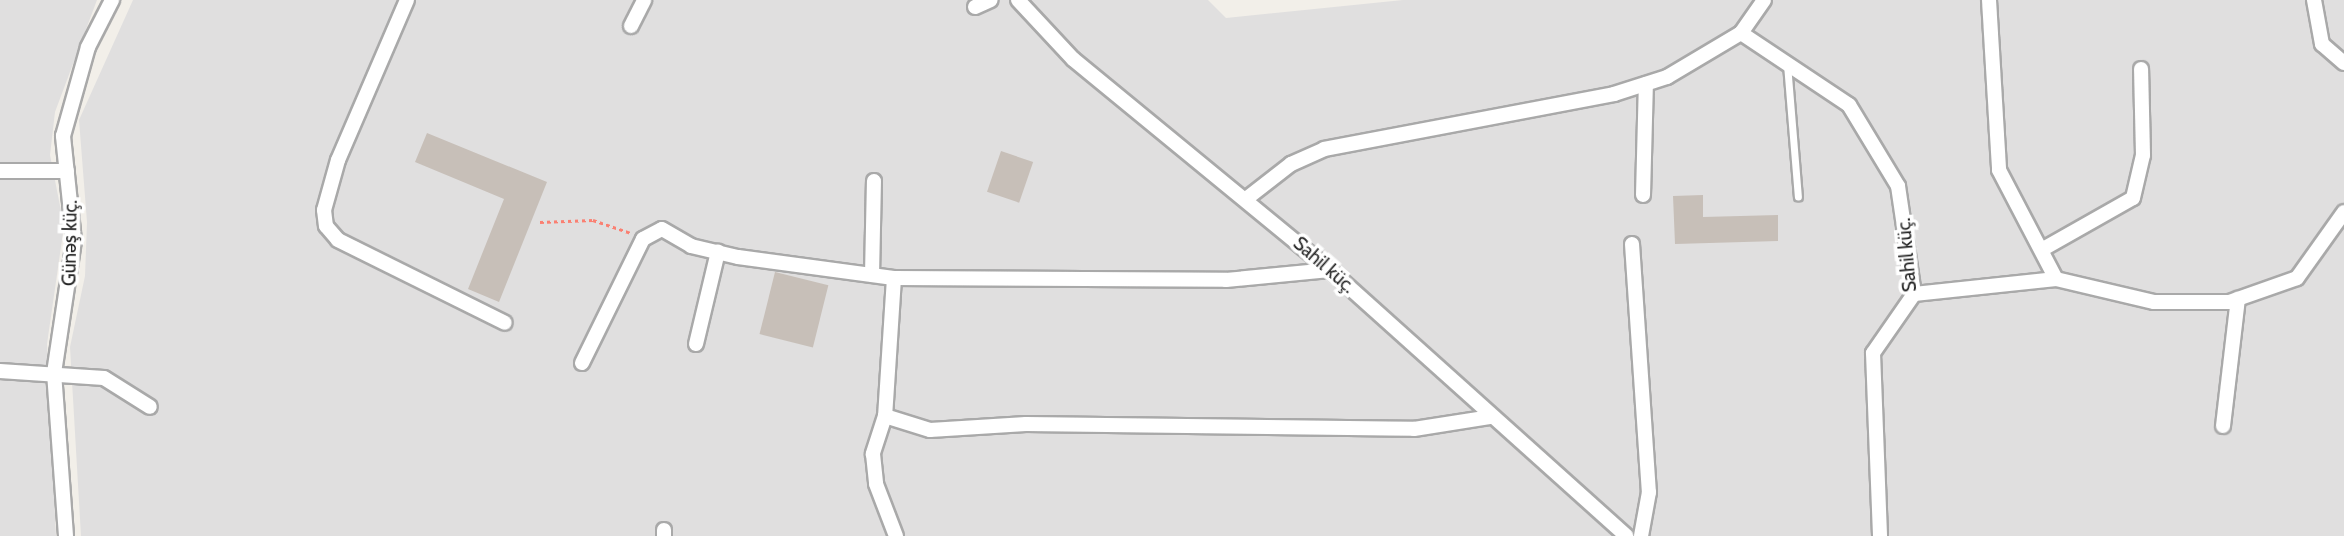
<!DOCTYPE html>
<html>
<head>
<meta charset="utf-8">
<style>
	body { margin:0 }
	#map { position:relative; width:2344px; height:536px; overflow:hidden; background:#f2efe9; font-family:Cabin,sans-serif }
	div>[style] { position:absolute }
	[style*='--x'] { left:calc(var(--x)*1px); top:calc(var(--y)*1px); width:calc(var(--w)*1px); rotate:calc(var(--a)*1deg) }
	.residential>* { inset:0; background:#e0dfdf }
	.building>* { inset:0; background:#c7bfb8; transform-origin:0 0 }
	.path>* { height:2.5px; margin-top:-1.25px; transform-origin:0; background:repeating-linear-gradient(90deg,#fa8072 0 3.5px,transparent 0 7px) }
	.roads { filter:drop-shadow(2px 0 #a9a9a9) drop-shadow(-2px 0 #a9a9a9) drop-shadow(0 2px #a9a9a9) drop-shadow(0 -2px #a9a9a9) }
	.service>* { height:7px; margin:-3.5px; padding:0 3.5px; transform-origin:3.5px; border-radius:3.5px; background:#fff }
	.minor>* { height:14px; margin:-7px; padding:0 7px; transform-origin:7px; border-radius:7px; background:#fff }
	span { translate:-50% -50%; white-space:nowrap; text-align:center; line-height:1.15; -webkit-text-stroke:7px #fff; paint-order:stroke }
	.street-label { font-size:19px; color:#222 }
</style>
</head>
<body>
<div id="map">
	<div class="residential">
		<i style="clip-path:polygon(0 0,97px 0,55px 112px,50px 155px,64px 226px,47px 344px,56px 536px,0 536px)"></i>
		<i style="clip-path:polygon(133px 0,1208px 0,1226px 18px,1403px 0,2344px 0,2344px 536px,81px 536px,70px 347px,85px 276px,87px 222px,79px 120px)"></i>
	</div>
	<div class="building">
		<i style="clip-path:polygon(427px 133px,547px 182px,499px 302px,468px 289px,504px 199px,415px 162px)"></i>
		<i style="left:1001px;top:151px;width:34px;height:43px;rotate:19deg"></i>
		<i style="clip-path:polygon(1703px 195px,1703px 217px,1778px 215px,1778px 241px,1675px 244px,1673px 196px)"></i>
		<i style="left:775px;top:272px;width:55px;height:64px;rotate:14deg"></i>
	</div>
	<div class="path">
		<i style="--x:540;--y:222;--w:53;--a:-2.2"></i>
		<i style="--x:593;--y:220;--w:39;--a:19"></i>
	</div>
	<div class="roads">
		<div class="service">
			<i style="--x:1787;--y:64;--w:133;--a:85.3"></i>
		</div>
		<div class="minor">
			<i style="--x:407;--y:0;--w:174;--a:113.3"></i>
			<i style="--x:338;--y:160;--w:52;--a:105.6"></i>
			<i style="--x:324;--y:210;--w:16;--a:83"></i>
			<i style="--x:326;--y:226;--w:18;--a:49"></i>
			<i style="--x:338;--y:240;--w:186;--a:26.4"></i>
			<i style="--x:1018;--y:0;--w:81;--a:47"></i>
			<i style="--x:1073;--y:59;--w:333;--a:39.4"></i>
			<i style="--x:1330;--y:270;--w:398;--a:41.9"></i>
			<i style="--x:1989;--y:0;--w:170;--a:86.6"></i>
			<i style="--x:1999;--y:170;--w:123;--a:62.4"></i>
			<i style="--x:2056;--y:279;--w:101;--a:13.2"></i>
			<i style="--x:2154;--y:302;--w:75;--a:0"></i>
			<i style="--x:2229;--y:302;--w:72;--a:-19.4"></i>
			<i style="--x:2297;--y:278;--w:81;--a:-54.5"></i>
			<i style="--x:2314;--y:0;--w:45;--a:79.7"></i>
			<i style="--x:2322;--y:44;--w:29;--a:41"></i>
			<i style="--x:975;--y:7;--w:17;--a:-24"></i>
			<i style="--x:631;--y:26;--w:29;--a:-63"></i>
			<i style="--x:1741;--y:33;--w:130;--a:33.7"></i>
			<i style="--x:1849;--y:105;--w:95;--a:58.8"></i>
			<i style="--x:1898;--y:186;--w:109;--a:81.6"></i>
			<i style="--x:1914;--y:294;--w:72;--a:124.8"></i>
			<i style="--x:1873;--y:353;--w:183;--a:87.8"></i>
			<i style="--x:0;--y:171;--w:67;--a:0"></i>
			<i style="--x:1643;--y:195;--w:111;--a:-88.5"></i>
			<i style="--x:1246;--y:199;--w:57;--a:-37.9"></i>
			<i style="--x:1291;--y:164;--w:36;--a:-24"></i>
			<i style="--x:1324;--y:149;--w:295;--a:-10.7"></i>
			<i style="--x:1614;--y:94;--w:56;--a:-17.8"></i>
			<i style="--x:1667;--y:77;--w:86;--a:-30.7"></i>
			<i style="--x:1741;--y:33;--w:40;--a:-55.1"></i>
			<i style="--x:1632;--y:244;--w:249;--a:86.1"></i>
			<i style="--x:1649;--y:492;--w:45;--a:100.3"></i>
			<i style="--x:2043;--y:249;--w:103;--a:-29.5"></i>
			<i style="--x:2133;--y:198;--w:44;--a:-76.9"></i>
			<i style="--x:2143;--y:155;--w:86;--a:-91.3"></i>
			<i style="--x:872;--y:275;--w:94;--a:-88.8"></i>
			<i style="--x:894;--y:278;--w:138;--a:93.7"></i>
			<i style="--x:885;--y:416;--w:40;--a:108"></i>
			<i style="--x:873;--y:454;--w:30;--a:84"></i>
			<i style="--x:876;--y:484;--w:56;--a:69"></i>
			<i style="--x:1914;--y:294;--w:143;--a:-6"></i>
			<i style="--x:696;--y:344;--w:95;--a:-76.6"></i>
			<i style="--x:582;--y:363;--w:138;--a:-63.8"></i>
			<i style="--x:643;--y:239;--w:21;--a:-28"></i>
			<i style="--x:662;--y:229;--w:34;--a:30"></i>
			<i style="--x:691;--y:246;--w:48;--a:13.2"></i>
			<i style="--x:738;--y:257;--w:157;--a:7.7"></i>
			<i style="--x:894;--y:278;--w:332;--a:0.3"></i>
			<i style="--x:1226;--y:280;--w:104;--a:-5.5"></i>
			<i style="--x:0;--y:371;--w:104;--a:3.9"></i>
			<i style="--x:104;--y:378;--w:54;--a:32.2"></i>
			<i style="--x:885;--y:416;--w:47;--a:17.3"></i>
			<i style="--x:930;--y:430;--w:96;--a:-3.6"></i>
			<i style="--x:1026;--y:424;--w:388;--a:0.7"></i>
			<i style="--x:1414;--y:429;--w:78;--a:-8.9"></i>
			<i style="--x:2223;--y:426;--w:128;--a:-83.3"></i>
			<i style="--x:664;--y:530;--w:6;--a:90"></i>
			<i style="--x:66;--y:536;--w:163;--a:-94.2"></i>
			<i style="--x:54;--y:373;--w:134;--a:-81.4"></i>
			<i style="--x:74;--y:241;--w:106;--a:-96"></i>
			<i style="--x:63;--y:136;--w:92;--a:-74.3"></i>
			<i style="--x:88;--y:47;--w:53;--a:-62.9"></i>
		</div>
	</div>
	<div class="street-label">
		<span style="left:70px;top:243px;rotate:-89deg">Günəş küç.</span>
		<span style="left:1907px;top:255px;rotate:-95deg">Sahil küç.</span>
		<span style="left:1324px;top:265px;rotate:41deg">Sahil küç.</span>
	</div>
</div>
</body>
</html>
